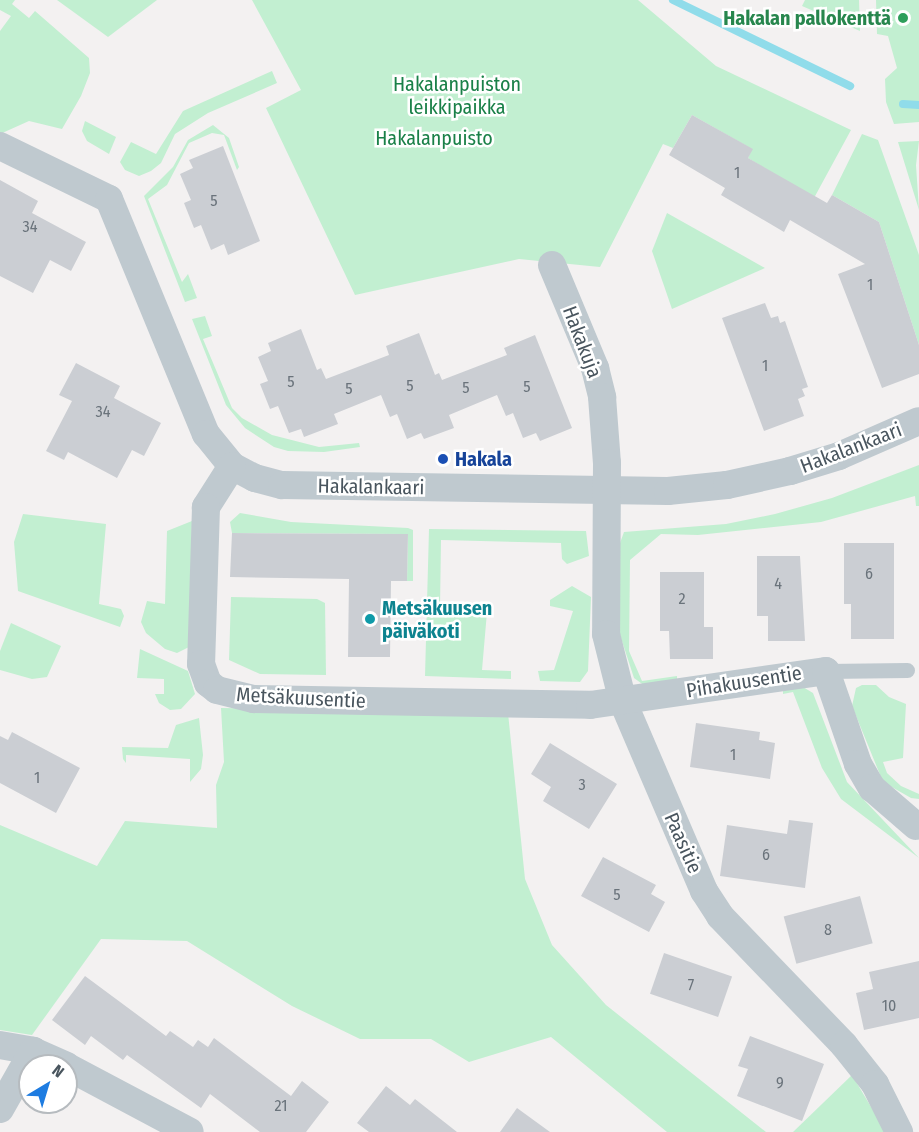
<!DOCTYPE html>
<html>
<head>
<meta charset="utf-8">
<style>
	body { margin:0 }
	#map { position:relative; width:919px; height:1132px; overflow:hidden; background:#f3f1f1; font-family:"Fira Sans Condensed",sans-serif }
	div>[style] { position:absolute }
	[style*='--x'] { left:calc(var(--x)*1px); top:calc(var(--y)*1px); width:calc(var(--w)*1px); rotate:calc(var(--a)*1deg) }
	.green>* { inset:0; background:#c2efd1 }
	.stream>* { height:8px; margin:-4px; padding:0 4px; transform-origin:4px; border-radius:4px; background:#90dcea }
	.building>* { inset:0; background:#cbced3; transform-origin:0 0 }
	.lane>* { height:15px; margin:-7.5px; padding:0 7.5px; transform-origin:7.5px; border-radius:7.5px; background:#bfc9cf }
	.street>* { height:28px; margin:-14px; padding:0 14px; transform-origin:14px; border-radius:14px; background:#bfc9cf }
	.dots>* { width:16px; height:16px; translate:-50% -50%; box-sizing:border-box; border:3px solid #fff; border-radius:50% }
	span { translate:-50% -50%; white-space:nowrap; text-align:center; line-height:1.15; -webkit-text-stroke:5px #fff; paint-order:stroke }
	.number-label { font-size:16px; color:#6a737b }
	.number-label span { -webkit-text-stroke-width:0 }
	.leisure-label { font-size:20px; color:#27864d; font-weight:700 }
	.right { translate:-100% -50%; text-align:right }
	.park-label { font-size:20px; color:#1a8048 }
	.street-label { font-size:20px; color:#49555e }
	.transit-label { font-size:20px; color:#164399; font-weight:700 }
	.left { translate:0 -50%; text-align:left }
	.culture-label { font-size:20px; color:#0d838f; font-weight:700 }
	.north { position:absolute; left:18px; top:1054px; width:60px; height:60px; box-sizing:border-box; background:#fff; border:2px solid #b6bbbf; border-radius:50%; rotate:38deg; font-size:16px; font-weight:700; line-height:24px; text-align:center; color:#49555e }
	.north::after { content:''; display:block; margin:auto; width:21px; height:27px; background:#1e7ce1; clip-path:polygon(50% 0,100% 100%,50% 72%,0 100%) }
</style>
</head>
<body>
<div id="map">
	<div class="green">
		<i style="clip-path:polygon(0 0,15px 0,12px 4px,29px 18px,35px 11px,89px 58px,90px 73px,81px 96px,62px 129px,29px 121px,0 134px,0 31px,11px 16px,0 10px)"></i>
		<i style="clip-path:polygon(57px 0,157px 0,108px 37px)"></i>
		<i style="clip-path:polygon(252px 0,638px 0,716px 66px,851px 130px,814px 198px,748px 158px,752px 149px,692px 115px,673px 148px,663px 144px,600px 267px,519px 259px,355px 295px,266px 108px,301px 90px)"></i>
		<i style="clip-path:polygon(805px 0,859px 0,860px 31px,802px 6px)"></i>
		<i style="clip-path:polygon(876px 0,919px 0,919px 122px,894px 124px,886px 102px,885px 79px,897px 68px,888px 36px,877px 34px)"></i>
		<i style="clip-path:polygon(272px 71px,277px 83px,208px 113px,175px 134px,161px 163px,151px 171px,139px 176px,125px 170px,120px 162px,131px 142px,156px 154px,183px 111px)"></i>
		<i style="clip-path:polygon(85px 121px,116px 137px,109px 154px,87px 141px,82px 131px)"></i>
		<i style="clip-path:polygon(213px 125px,229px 138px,239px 167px,237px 170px,224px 135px,212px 133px,189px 143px,167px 185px,148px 199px,182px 282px,188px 274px,197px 298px,185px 302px,144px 196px,173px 167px,188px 140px)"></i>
		<i style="clip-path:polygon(862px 134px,878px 140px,919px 255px,919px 345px,879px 222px,832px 195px)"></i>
		<i style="clip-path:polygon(919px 141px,916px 165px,919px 210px,898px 142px)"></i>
		<i style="clip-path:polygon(667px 213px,765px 268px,672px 309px,652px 251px)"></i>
		<i style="clip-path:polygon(205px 316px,212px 336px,203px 339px,232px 408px,242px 418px,272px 435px,319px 447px,359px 443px,360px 447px,324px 452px,288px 451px,274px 447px,245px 428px,226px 405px,192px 319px)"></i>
		<i style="clip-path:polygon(919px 465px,919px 506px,916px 506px,915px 496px,821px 522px,698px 535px,661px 534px,630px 560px,629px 651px,642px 681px,677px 676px,677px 684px,645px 686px,634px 678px,620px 635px,620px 543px,624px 532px,726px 524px,775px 514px,832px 498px)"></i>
		<i style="clip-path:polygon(240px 513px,291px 522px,408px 528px,413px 530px,413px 581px,407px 581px,408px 534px,232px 533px,230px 522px)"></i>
		<i style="clip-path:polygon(23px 514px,106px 524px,99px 604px,121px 609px,124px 616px,120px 627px,18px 591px,14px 542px)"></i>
		<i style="clip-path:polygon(192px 521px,189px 647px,177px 653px,165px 649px,146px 633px,141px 622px,147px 601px,165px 604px,167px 531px)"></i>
		<i style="clip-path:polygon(429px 529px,586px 531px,589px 556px,567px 564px,562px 559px,561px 543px,441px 540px,440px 608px,487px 612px,482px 670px,511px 671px,511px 679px,425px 676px)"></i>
		<i style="clip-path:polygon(572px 586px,591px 597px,588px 671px,580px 682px,540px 681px,538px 671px,554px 670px,573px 611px,550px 606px,550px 600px)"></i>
		<i style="clip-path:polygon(231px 597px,317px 599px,325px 603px,326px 675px,260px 674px,229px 660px)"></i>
		<i style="clip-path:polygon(11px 623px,61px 646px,47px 677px,32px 679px,0 670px,0 651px)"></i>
		<i style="clip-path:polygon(140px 649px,188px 671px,195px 694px,181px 709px,170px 710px,159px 703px,155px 694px,164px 694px,164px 679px,137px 678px)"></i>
		<i style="clip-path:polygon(862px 685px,876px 685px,889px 697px,906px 704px,903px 758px,883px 762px,887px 773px,901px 786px,919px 794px,919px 799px,911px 798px,883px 782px,852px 706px,856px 688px)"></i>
		<i style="clip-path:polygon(783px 687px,803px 687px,813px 693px,847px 782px,919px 858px,841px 799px,822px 768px,793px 692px,783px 694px)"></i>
		<i style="clip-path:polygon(221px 708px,508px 713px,525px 879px,552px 945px,606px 1005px,766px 1132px,667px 1132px,551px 1037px,469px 1062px,431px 1039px,360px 1039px,292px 1006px,187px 941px,101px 939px,32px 1035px,0 1030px,0 825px,97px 866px,125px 821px,217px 828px,216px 785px,224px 762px)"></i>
		<i style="clip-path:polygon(199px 718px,203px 755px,201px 769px,190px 782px,190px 759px,126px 755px,126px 763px,123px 759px,122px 747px,168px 748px,176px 725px)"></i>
		<i style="clip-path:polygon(852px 1075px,886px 1132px,793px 1132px)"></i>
	</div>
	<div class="stream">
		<i style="--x:673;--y:0;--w:197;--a:25.9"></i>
		<i style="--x:903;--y:104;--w:16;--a:4"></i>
	</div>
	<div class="building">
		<i style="clip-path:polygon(692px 115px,753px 149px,748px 158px,827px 203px,832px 195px,879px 222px,919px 345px,919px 374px,882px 388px,838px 274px,865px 264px,790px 220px,784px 232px,721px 195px,725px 188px,669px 155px)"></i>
		<i style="clip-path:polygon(223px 146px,260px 241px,228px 255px,224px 244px,211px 250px,201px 225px,194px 228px,184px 203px,191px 200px,180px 174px,193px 168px,189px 160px)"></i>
		<i style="clip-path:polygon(0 180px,38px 201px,32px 213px,86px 242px,71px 271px,50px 260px,33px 293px,0 276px)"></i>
		<i style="clip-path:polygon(765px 303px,771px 318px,778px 316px,780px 323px,785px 321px,808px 387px,802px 389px,805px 396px,798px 399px,804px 416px,764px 431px,722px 318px)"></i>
		<i style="clip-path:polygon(301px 329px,317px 370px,321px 368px,326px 379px,389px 355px,386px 346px,419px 333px,435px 375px,439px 373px,442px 380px,507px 355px,504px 348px,535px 335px,572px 428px,540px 441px,536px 433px,523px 438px,513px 413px,506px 416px,497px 395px,449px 415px,454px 428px,424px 439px,421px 433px,407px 439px,397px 414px,390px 417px,381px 395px,334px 414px,338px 424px,304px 437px,301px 429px,289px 433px,278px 406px,270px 409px,260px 384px,268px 381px,258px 357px,271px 351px,268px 343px)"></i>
		<i style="clip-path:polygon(76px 363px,120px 386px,114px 398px,161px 423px,144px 456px,132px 450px,117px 478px,68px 452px,64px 460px,46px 451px,72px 401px,59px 395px)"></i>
		<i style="clip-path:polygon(232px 533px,408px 534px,407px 581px,391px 581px,390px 657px,348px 657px,349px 579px,230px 577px)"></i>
		<i style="clip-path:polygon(844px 543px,894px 543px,894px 639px,851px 639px,851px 604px,844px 604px)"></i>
		<i style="clip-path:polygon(757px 556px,800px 556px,805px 641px,768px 641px,768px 616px,757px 616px)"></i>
		<i style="clip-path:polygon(660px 572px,704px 572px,704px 627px,713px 627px,713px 659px,670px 659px,669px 631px,660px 631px)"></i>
		<i style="clip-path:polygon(696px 723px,760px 732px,759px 740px,775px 743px,770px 779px,690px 767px)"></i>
		<i style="clip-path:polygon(12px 732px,80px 768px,56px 813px,0 783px,0 736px,8px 740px)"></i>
		<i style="clip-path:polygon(550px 743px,617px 784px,589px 829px,543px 801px,551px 787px,531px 774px)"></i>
		<i style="clip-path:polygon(789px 820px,813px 823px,805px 888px,720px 876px,727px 825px,787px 834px)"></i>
		<i style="clip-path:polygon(603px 857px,656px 885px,651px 894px,665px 902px,649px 932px,581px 896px)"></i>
		<i style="left:860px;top:896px;width:49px;height:79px;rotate:75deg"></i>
		<i style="left:664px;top:953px;width:72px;height:43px;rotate:19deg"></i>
		<i style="clip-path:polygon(919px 961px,919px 1018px,864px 1030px,856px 993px,873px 989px,869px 972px)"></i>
		<i style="clip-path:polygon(85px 976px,166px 1036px,170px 1031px,193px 1047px,198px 1040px,208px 1047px,214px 1038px,291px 1096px,302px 1081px,329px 1102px,306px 1132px,260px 1132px,210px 1094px,201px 1108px,127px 1055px,123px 1060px,91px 1036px,85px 1045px,52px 1020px)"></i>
		<i style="clip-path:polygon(750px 1036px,824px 1064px,802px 1121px,737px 1096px,748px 1069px,738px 1066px)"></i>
		<i style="clip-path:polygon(386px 1086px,410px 1105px,415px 1099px,457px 1132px,369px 1132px,357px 1123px)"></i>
		<i style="clip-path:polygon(517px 1108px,550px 1132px,500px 1132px)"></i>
	</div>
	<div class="lane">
		<i style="--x:826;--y:671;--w:81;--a:-0.7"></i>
	</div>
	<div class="street">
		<i style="--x:0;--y:146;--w:121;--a:25.9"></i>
		<i style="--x:109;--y:199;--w:254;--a:67.6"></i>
		<i style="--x:206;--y:434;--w:41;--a:50.9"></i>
		<i style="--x:232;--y:466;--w:26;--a:28"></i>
		<i style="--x:255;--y:478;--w:28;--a:15"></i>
		<i style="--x:282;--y:485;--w:386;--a:0.9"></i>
		<i style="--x:668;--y:491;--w:59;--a:-5.8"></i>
		<i style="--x:727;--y:485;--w:65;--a:-12.5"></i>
		<i style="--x:790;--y:471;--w:51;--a:-17"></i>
		<i style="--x:839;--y:456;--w:87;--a:-23.6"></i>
		<i style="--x:552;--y:265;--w:112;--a:67.3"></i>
		<i style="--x:595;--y:368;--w:30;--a:76"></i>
		<i style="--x:602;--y:397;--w:66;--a:85.7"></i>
		<i style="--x:607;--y:463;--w:171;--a:90.3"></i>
		<i style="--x:606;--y:634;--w:70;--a:76"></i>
		<i style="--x:623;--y:702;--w:206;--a:66.8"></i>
		<i style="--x:704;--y:891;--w:30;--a:57"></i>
		<i style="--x:720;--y:916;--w:179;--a:46.1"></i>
		<i style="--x:844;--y:1045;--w:50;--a:51.5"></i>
		<i style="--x:875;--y:1084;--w:54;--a:63.4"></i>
		<i style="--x:232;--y:466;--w:49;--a:122.4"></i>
		<i style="--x:206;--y:507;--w:157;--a:91.8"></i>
		<i style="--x:201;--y:664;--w:20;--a:70"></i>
		<i style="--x:208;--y:683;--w:11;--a:38"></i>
		<i style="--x:217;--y:690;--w:38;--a:14"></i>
		<i style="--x:254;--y:699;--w:336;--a:1"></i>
		<i style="--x:590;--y:705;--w:238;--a:-8.2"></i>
		<i style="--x:826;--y:671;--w:98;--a:71"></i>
		<i style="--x:858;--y:764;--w:28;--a:60"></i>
		<i style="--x:872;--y:788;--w:58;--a:40.8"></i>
		<i style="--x:0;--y:1045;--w:34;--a:10"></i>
		<i style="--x:33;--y:1051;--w:36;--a:24"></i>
		<i style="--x:66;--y:1066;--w:140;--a:28"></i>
		<i style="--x:0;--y:1109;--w:67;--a:-60.4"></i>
	</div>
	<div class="dots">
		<i style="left:903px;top:18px;background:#2e9e5b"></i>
		<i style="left:443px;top:459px;background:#1a4fb4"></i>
		<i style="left:370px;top:619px;background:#0f9aa8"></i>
	</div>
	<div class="number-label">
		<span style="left:737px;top:173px">1</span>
		<span style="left:214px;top:201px">5</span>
		<span style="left:30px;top:227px">34</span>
		<span style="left:870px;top:285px">1</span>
		<span style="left:765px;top:366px">1</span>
		<span style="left:291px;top:382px">5</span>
		<span style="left:410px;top:386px">5</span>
		<span style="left:527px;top:387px">5</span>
		<span style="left:466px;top:388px">5</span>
		<span style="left:349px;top:389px">5</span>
		<span style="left:103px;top:412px">34</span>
		<span style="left:869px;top:574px">6</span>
		<span style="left:778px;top:584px">4</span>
		<span style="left:682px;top:599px">2</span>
		<span style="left:733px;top:755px">1</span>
		<span style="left:37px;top:778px">1</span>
		<span style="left:582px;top:785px">3</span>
		<span style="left:766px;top:855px">6</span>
		<span style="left:617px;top:895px">5</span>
		<span style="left:828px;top:930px">8</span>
		<span style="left:691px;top:985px">7</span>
		<span style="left:889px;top:1006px">10</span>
		<span style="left:780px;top:1083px">9</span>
		<span style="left:281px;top:1106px">21</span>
	</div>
	<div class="leisure-label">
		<span class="right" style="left:891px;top:18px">Hakalan pallokenttä</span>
	</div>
	<div class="park-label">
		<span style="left:457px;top:96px">Hakalanpuiston<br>leikkipaikka</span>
		<span style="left:434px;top:138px">Hakalanpuisto</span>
	</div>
	<div class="street-label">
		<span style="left:582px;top:342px;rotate:69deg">Hakakuja</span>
		<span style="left:851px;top:448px;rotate:-21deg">Hakalankaari</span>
		<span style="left:371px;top:487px;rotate:1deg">Hakalankaari</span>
		<span style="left:744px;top:682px;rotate:-9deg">Pihakuusentie</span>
		<span style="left:301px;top:698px;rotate:3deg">Metsäkuusentie</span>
		<span style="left:683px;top:843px;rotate:66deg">Paasitie</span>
	</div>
	<div class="transit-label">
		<span class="left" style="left:455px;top:459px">Hakala</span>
	</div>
	<div class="culture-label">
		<span class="left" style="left:382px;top:620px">Metsäkuusen<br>päiväkoti</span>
	</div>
	<div class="north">N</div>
</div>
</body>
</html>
